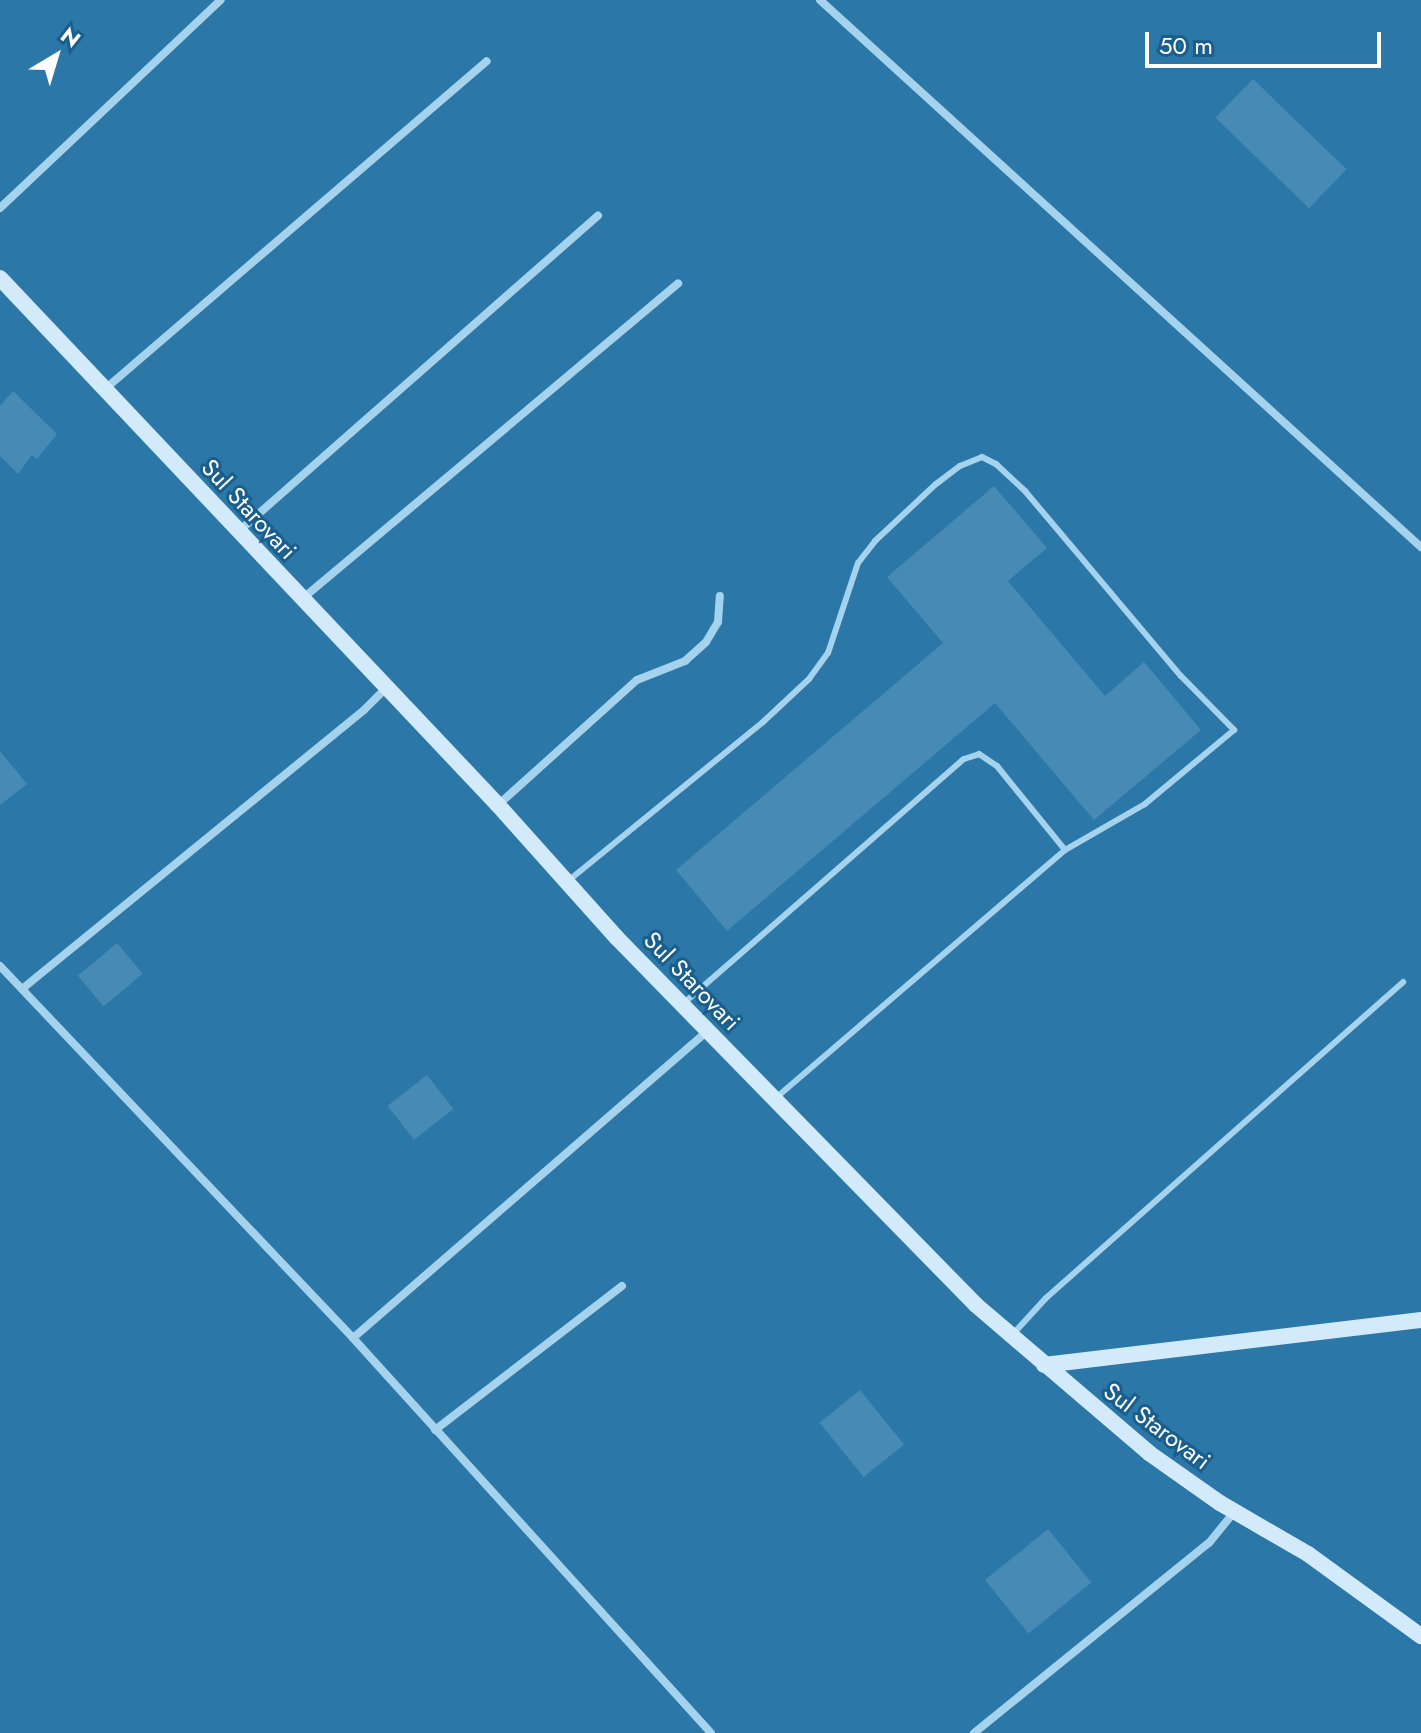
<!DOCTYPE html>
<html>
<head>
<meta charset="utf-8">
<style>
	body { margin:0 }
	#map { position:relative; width:1421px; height:1733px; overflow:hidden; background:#1a5e8c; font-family:Jost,sans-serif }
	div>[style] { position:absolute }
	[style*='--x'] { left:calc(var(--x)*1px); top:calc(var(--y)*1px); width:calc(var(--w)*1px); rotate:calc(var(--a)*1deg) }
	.green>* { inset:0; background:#2a77a8; transform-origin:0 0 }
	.building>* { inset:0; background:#478ab6; transform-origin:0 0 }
	.lane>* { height:6px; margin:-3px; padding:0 3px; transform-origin:3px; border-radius:3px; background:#a5d2ed }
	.street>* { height:8px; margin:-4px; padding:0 4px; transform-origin:4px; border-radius:4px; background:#a5d2ed }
	.secondary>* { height:16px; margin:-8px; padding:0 8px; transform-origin:8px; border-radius:8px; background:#d2eafa }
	span { translate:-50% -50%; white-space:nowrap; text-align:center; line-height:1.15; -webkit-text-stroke:6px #1a5e8c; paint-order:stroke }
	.street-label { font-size:24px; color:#fff }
	.north { position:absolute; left:16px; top:16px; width:80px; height:80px; -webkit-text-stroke:6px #1a5e8c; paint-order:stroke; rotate:38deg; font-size:22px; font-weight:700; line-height:32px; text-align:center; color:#fff }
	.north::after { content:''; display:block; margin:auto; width:28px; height:36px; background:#fff; clip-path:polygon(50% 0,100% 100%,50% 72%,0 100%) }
	.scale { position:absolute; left:1145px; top:32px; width:236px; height:36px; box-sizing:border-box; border:4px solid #fff; border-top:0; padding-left:10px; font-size:24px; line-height:28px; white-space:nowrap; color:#fff; -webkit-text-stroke:6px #1a5e8c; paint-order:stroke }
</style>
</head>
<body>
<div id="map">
	<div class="green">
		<i style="left:0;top:0;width:1421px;height:1733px"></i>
	</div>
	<div class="building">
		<i style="left:1253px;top:79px;width:130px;height:54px;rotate:44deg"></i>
		<i style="clip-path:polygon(13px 391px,57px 434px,37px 459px,32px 455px,18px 474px,0 456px,0 406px)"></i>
		<i style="clip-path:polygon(994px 486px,1047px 548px,1008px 581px,1105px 696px,1144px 662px,1201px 730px,1094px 820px,995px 703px,727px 931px,676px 870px,943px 643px,887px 577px)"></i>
		<i style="clip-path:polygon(0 751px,27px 784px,0 805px)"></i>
		<i style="left:117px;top:943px;width:40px;height:51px;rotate:50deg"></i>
		<i style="left:427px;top:1075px;width:43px;height:50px;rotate:52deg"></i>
		<i style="left:860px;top:1390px;width:70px;height:52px;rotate:51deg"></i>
		<i style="left:1048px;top:1529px;width:69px;height:81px;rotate:51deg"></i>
	</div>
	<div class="lane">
		<i style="--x:568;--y:881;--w:252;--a:-39.2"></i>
		<i style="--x:763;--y:722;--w:63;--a:-43.1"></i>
		<i style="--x:809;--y:679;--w:32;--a:-54"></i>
		<i style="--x:828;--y:653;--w:95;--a:-71.6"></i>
		<i style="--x:858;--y:563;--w:28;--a:-52"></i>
		<i style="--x:875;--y:541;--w:83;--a:-43.1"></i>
		<i style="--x:936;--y:484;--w:30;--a:-37"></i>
		<i style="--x:960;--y:466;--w:24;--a:-22"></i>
		<i style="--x:982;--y:457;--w:16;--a:27"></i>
		<i style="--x:996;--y:464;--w:40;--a:43"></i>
		<i style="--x:1025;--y:491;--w:242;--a:49.9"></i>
		<i style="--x:1181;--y:676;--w:76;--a:45.5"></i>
		<i style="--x:1234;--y:730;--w:116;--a:140.3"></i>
		<i style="--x:1145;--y:804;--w:92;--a:150.1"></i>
		<i style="--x:1065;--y:850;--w:381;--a:139.4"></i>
		<i style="--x:684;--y:1003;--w:371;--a:-41.1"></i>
		<i style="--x:964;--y:759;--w:16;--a:-18"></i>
		<i style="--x:979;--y:754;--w:22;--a:34"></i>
		<i style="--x:997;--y:766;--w:108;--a:51"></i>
		<i style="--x:1013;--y:1334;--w:49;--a:-47.5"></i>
		<i style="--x:1046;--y:1298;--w:477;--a:-41.5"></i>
	</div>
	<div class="street">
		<i style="--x:820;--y:0;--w:813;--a:42.31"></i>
		<i style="--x:0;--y:208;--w:303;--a:-43.3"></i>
		<i style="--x:105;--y:389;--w:503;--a:-40.65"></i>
		<i style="--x:239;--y:531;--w:478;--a:-41.3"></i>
		<i style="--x:302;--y:599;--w:491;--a:-40"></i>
		<i style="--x:498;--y:805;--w:187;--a:-42"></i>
		<i style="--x:637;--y:680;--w:52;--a:-21.6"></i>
		<i style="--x:685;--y:661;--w:28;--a:-42"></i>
		<i style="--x:706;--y:642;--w:23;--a:-59"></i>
		<i style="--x:718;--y:622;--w:26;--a:-86"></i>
		<i style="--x:0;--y:966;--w:513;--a:46.5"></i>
		<i style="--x:353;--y:1338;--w:533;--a:47.81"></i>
		<i style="--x:22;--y:989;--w:441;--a:-39.2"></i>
		<i style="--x:364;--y:710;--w:31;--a:-45"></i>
		<i style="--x:353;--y:1338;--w:469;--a:-40.9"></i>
		<i style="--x:435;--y:1430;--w:236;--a:-37.6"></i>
		<i style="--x:974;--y:1733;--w:302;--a:-39"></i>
		<i style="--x:1209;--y:1543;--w:40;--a:-51"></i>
	</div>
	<div class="secondary">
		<i style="--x:0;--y:278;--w:725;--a:46.62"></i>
		<i style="--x:498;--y:805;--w:178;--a:48.2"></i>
		<i style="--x:617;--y:938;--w:513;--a:45.63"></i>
		<i style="--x:976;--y:1305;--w:228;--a:40.5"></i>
		<i style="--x:1149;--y:1453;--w:87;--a:35.2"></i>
		<i style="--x:1220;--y:1503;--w:102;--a:30.1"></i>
		<i style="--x:1308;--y:1554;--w:140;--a:36"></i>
		<i style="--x:1044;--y:1365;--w:380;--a:-6.8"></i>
	</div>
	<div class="street-label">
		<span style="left:249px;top:509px;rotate:47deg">Sul Starovari</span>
		<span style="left:692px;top:981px;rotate:46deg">Sul Starovari</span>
		<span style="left:1157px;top:1426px;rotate:37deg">Sul Starovari</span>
	</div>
	<div class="north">N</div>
	<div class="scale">50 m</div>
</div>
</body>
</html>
